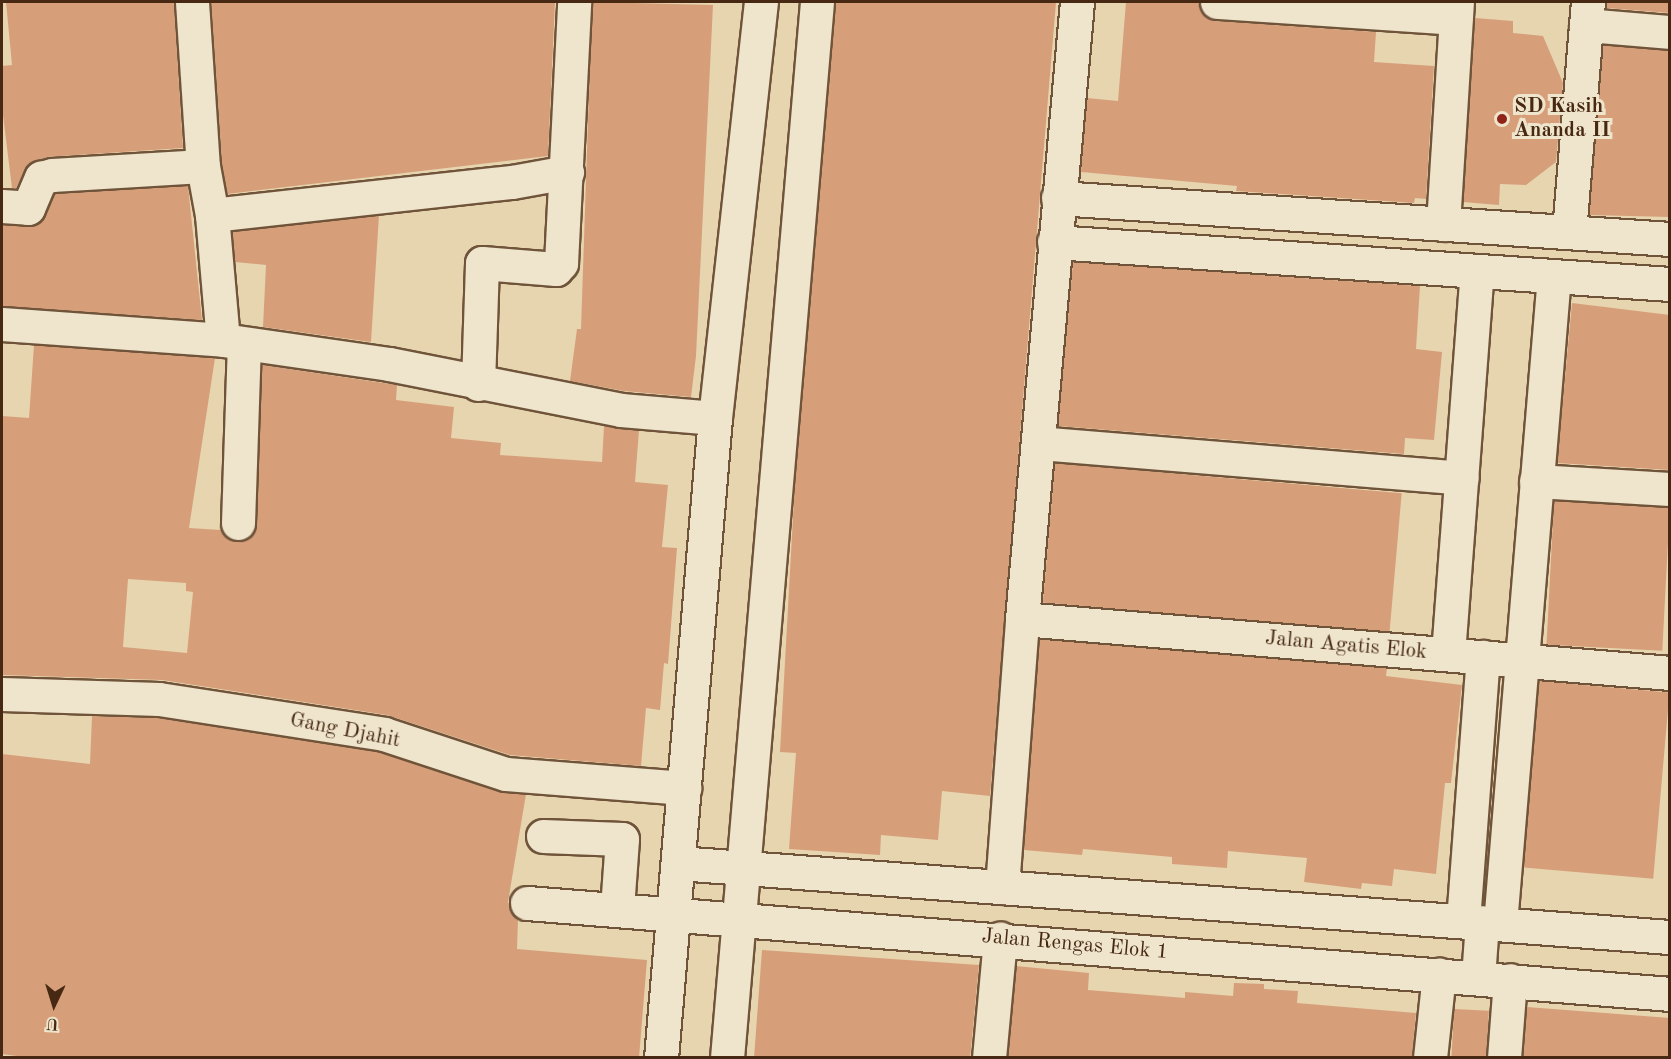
<!DOCTYPE html>
<html>
<head>
<meta charset="utf-8">
<style>
	body { margin:0 }
	#map { position:relative; width:1671px; height:1059px; overflow:hidden; background:#e7d5b0; font-family:"Old Standard TT",serif }
	div>[style] { position:absolute }
	[style*='--x'] { left:calc(var(--x)*1px); top:calc(var(--y)*1px); width:calc(var(--w)*1px); rotate:calc(var(--a)*1deg) }
	.building>* { inset:0; background:#d69f7a; transform-origin:0 0 }
	.roads { filter:drop-shadow(2px 0 #6f543a) drop-shadow(-2px 0 #6f543a) drop-shadow(0 2px #6f543a) drop-shadow(0 -2px #6f543a) }
	.minor>* { height:33px; margin:-16.5px; padding:0 16.5px; transform-origin:16.5px; border-radius:16.5px; background:#efe4cc }
	.dots>* { width:16px; height:16px; translate:-50% -50%; box-sizing:border-box; border:3px solid #efe4cc; border-radius:50% }
	span { translate:-50% -50%; white-space:nowrap; text-align:center; line-height:1.15; -webkit-text-stroke:6px #efe4cc; paint-order:stroke }
	.poi-label { font-size:21px; color:#472913; font-weight:700 }
	.left { translate:0 -50%; text-align:left }
	.street-label { font-size:21px; color:#472913 }
	.frame { position:absolute; inset:0; border:3px solid #472913; pointer-events:none }
	.north { position:absolute; left:24px; top:975px; width:60px; height:60px; -webkit-text-stroke:4px #efe4cc; paint-order:stroke; rotate:184deg; font-size:16px; font-weight:700; line-height:24px; text-align:center; color:#472913 }
	.north::after { content:''; display:block; margin:auto; width:21px; height:27px; background:#472913; clip-path:polygon(50% 0,100% 100%,50% 72%,0 100%) }
</style>
</head>
<body>
<div id="map">
	<div class="building">
		<i style="clip-path:polygon(6px 2px,174px 2px,183px 148px,47px 157px,28px 164px,16px 188px,12px 188px,2px 107px,2px 66px,12px 65px)"></i>
		<i style="clip-path:polygon(211px 2px,555px 2px,548px 156px,227px 194px,222px 164px)"></i>
		<i style="clip-path:polygon(592px 2px,713px 5px,696px 356px,691px 397px,624px 391px,570px 381px,577px 329px,581px 329px)"></i>
		<i style="clip-path:polygon(835px 2px,1056px 2px,990px 796px,942px 791px,938px 840px,881px 835px,880px 855px,789px 849px,796px 753px,780px 752px,795px 481px)"></i>
		<i style="clip-path:polygon(1126px 2px,1198px 2px,1206px 17px,1216px 21px,1376px 32px,1374px 62px,1434px 66px,1426px 199px,1415px 198px,1414px 203px,1236px 191px,1237px 186px,1081px 172px,1087px 98px,1118px 101px)"></i>
		<i style="clip-path:polygon(1606px 2px,1670px 2px,1670px 13px,1606px 8px)"></i>
		<i style="clip-path:polygon(1475px 18px,1513px 21px,1513px 33px,1543px 36px,1563px 83px,1556px 162px,1526px 185px,1500px 184px,1499px 205px,1463px 202px)"></i>
		<i style="clip-path:polygon(1603px 45px,1670px 51px,1670px 217px,1589px 215px)"></i>
		<i style="clip-path:polygon(188px 186px,202px 320px,2px 306px,2px 225px,37px 224px,55px 194px)"></i>
		<i style="clip-path:polygon(379px 215px,371px 342px,263px 327px,266px 265px,235px 262px,232px 232px)"></i>
		<i style="clip-path:polygon(1073px 262px,1420px 286px,1416px 349px,1442px 352px,1434px 440px,1405px 438px,1404px 454px,1058px 426px)"></i>
		<i style="clip-path:polygon(1572px 303px,1670px 315px,1670px 470px,1557px 463px)"></i>
		<i style="clip-path:polygon(evenodd,34px 345px,215px 358px,189px 528px,221px 530px,228px 539px,237px 542px,247px 539px,257px 524px,262px 365px,397px 385px,396px 400px,454px 407px,451px 438px,501px 443px,500px 455px,602px 462px,604px 426px,639px 430px,635px 482px,668px 485px,662px 547px,677px 548px,668px 664px,664px 663px,660px 710px,646px 708px,641px 766px,510px 755px,387px 715px,162px 680px,2px 675px,2px 416px,29px 418px,34px 345px,128px 579px,186px 583px,186px 591px,193px 592px,187px 653px,123px 647px,128px 579px)"></i>
		<i style="left:1055px;top:463px;width:348px;height:140px;rotate:5deg"></i>
		<i style="left:1554px;top:501px;width:116px;height:144px;rotate:3deg"></i>
		<i style="clip-path:polygon(1039px 639px,1387px 668px,1386px 676px,1462px 685px,1451px 783px,1445px 783px,1436px 874px,1394px 869px,1392px 886px,1362px 883px,1361px 889px,1304px 882px,1307px 858px,1228px 851px,1227px 868px,1172px 864px,1172px 857px,1083px 849px,1082px 855px,1024px 850px)"></i>
		<i style="left:1539px;top:681px;width:131px;height:187px;rotate:5deg"></i>
		<i style="clip-path:polygon(92px 716px,157px 718px,380px 752px,500px 792px,526px 794px,508px 902px,518px 919px,517px 949px,647px 960px,639px 1058px,31px 1058px,2px 1054px,2px 754px,90px 764px)"></i>
		<i style="clip-path:polygon(762px 950px,979px 965px,970px 1058px,754px 1058px)"></i>
		<i style="clip-path:polygon(1016px 966px,1089px 973px,1088px 990px,1185px 998px,1185px 992px,1233px 996px,1234px 983px,1264px 984px,1264px 989px,1298px 991px,1297px 1003px,1416px 1013px,1412px 1058px,1008px 1058px)"></i>
		<i style="clip-path:polygon(1527px 1007px,1670px 1018px,1670px 1058px,1523px 1058px)"></i>
		<i style="left:1454px;top:1009px;width:35px;height:49px;rotate:3deg"></i>
	</div>
	<div class="roads">
		<div class="minor">
			<i style="--x:192;--y:2;--w:164;--a:86.2"></i>
			<i style="--x:203;--y:166;--w:50;--a:79.6"></i>
			<i style="--x:212;--y:215;--w:125;--a:85"></i>
			<i style="--x:223;--y:340;--w:168;--a:8.2"></i>
			<i style="--x:389;--y:364;--w:237;--a:11.2"></i>
			<i style="--x:621;--y:410;--w:94;--a:4.9"></i>
			<i style="--x:1217;--y:2;--w:239;--a:3.8"></i>
			<i style="--x:1586;--y:25;--w:84;--a:4.8"></i>
			<i style="--x:1058;--y:198;--w:613;--a:3.83"></i>
			<i style="--x:2;--y:206;--w:26;--a:4"></i>
			<i style="--x:28;--y:208;--w:33;--a:-67"></i>
			<i style="--x:41;--y:178;--w:11;--a:-15"></i>
			<i style="--x:52;--y:175;--w:151;--a:-3.4"></i>
			<i style="--x:212;--y:215;--w:302;--a:-6.3"></i>
			<i style="--x:512;--y:182;--w:56;--a:-10.3"></i>
			<i style="--x:1443;--y:224;--w:222;--a:-86.4"></i>
			<i style="--x:1569;--y:232;--w:231;--a:-85.3"></i>
			<i style="--x:1054;--y:242;--w:617;--a:3.9"></i>
			<i style="--x:2;--y:324;--w:222;--a:4.1"></i>
			<i style="--x:478;--y:384;--w:121;--a:-88.1"></i>
			<i style="--x:482;--y:263;--w:74;--a:4.6"></i>
			<i style="--x:556;--y:269;--w:8;--a:-50"></i>
			<i style="--x:561;--y:263;--w:261;--a:-87.1"></i>
			<i style="--x:1038;--y:443;--w:425;--a:4.7"></i>
			<i style="--x:1536;--y:481;--w:134;--a:3.4"></i>
			<i style="--x:238;--y:523;--w:178;--a:-88.1"></i>
			<i style="--x:1022;--y:619;--w:650;--a:4.76"></i>
			<i style="--x:1448;--y:654;--w:384;--a:-85.7"></i>
			<i style="--x:2;--y:694;--w:157;--a:1.8"></i>
			<i style="--x:159;--y:699;--w:228;--a:8.8"></i>
			<i style="--x:384;--y:734;--w:128;--a:18.2"></i>
			<i style="--x:506;--y:774;--w:179;--a:4.5"></i>
			<i style="--x:543;--y:836;--w:79;--a:2.2"></i>
			<i style="--x:622;--y:839;--w:70;--a:94.1"></i>
			<i style="--x:678;--y:863;--w:995;--a:4.27"></i>
			<i style="--x:1002;--y:887;--w:269;--a:-85.7"></i>
			<i style="--x:1022;--y:619;--w:619;--a:-84.91"></i>
			<i style="--x:527;--y:903;--w:1147;--a:4.55"></i>
			<i style="--x:1463;--y:921;--w:265;--a:-85.7"></i>
			<i style="--x:1500;--y:924;--w:650;--a:-85.24"></i>
			<i style="--x:1478;--y:978;--w:56;--a:-85.9"></i>
			<i style="--x:661;--y:1058;--w:642;--a:-85.18"></i>
			<i style="--x:715;--y:418;--w:419;--a:-83.7"></i>
			<i style="--x:727;--y:1058;--w:1060;--a:-85.13"></i>
			<i style="--x:989;--y:1058;--w:120;--a:-84.7"></i>
			<i style="--x:1430;--y:1058;--w:84;--a:-83.9"></i>
			<i style="--x:1504;--y:1058;--w:78;--a:-85.6"></i>
		</div>
	</div>
	<div class="dots">
		<i style="left:1502px;top:119px;background:#8f2418"></i>
	</div>
	<div class="poi-label">
		<span class="left" style="left:1514px;top:119px">SD Kasih<br>Ananda II</span>
	</div>
	<div class="street-label">
		<span style="left:1346px;top:646px;rotate:5deg">Jalan Agatis Elok</span>
		<span style="left:345px;top:731px;rotate:11deg">Gang Djahit</span>
		<span style="left:1075px;top:945px;rotate:5deg">Jalan Rengas Elok 1</span>
	</div>
	<div class="frame"></div>
	<div class="north">U</div>
</div>
</body>
</html>
